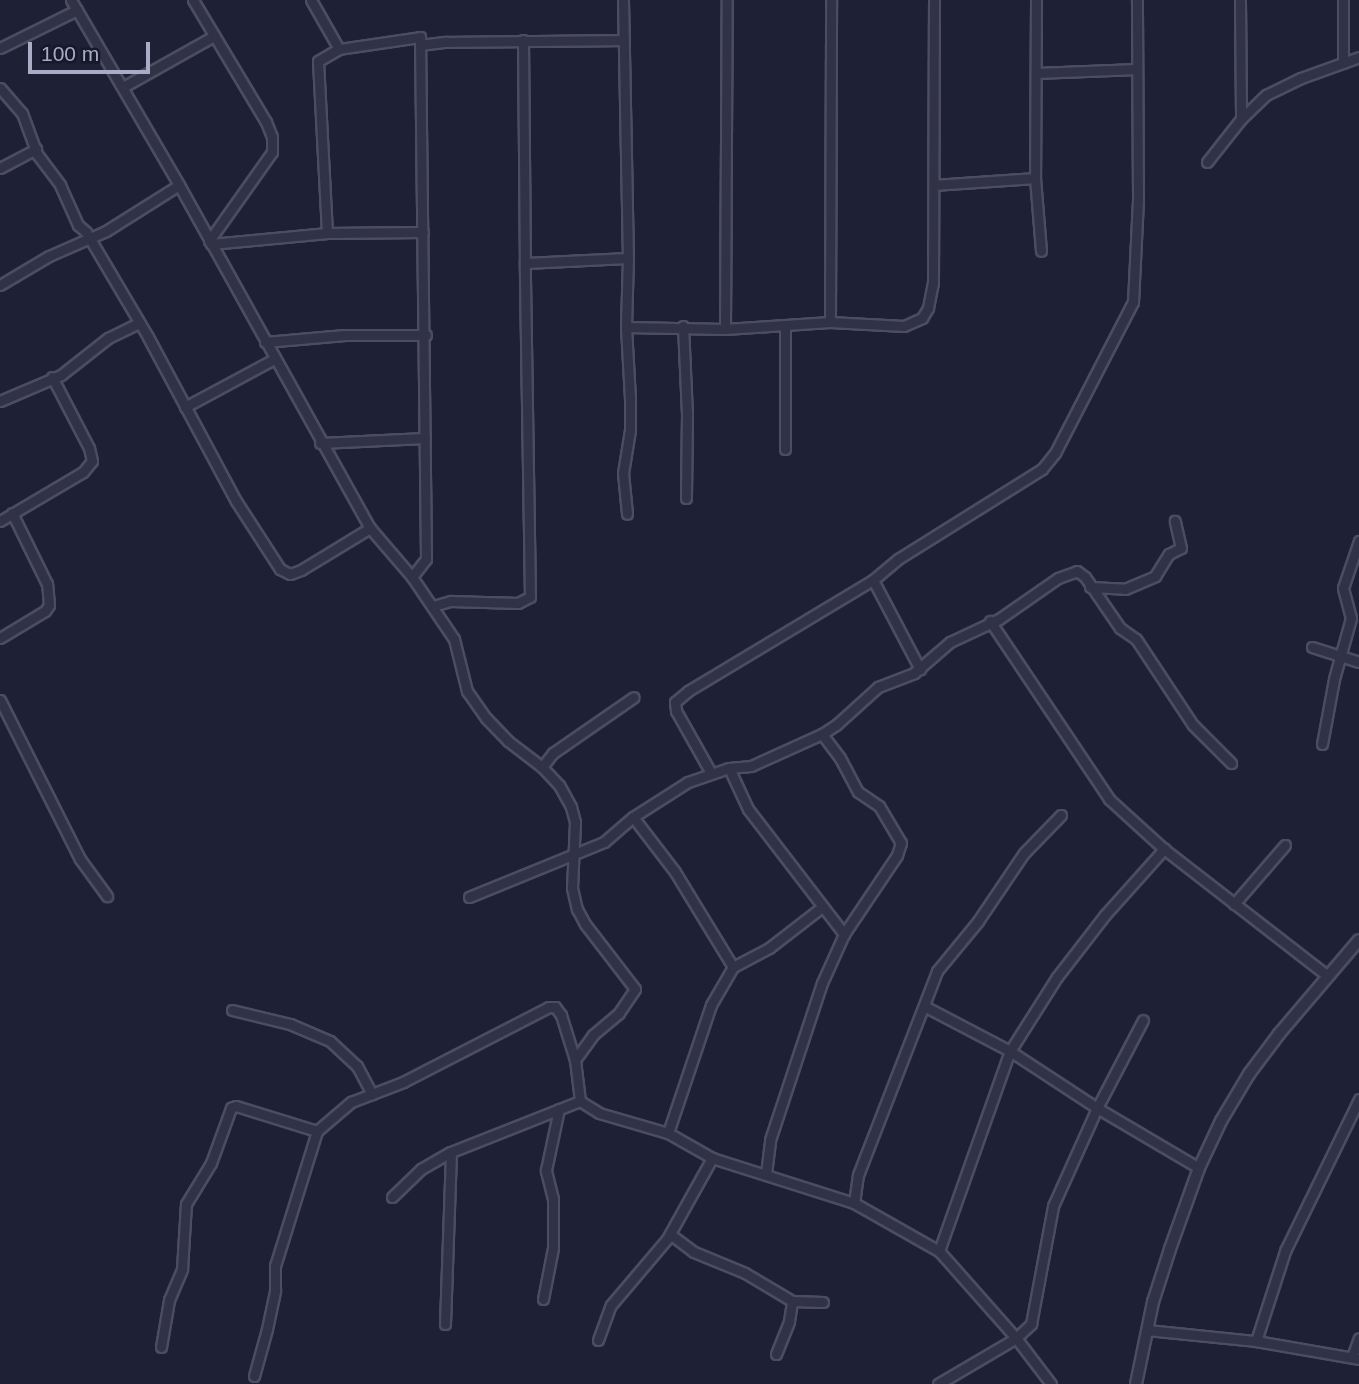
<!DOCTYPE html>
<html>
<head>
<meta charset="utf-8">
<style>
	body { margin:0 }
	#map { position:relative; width:1359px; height:1384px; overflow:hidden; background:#1e2035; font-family:Arial,sans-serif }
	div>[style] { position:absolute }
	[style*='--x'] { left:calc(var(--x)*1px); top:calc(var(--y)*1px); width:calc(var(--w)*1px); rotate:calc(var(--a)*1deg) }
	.roads { filter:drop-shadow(2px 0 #4c4d61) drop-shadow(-2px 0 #4c4d61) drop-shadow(0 2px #4c4d61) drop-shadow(0 -2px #4c4d61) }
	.minor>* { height:9px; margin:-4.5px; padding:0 4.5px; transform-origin:4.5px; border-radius:4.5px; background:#313246 }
	.tertiary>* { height:10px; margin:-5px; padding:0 5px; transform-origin:5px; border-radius:5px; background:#313246 }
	span { translate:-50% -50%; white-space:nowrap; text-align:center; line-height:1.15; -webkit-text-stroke:7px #17182a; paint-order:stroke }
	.scale { position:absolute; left:28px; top:42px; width:122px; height:32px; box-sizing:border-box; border:4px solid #aaabc4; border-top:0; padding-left:9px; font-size:21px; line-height:24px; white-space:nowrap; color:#aaabc4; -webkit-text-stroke:5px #17182a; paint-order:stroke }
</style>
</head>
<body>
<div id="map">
	<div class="roads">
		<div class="minor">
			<i style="--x:71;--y:0;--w:214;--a:59.7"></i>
			<i style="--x:179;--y:185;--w:393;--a:60.9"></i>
			<i style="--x:370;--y:528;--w:65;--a:49.4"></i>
			<i style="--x:412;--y:577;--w:75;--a:55.9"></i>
			<i style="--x:454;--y:639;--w:54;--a:76"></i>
			<i style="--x:467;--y:691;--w:33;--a:55"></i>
			<i style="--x:486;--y:718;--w:32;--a:46"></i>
			<i style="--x:508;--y:741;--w:43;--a:37.4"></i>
			<i style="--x:542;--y:767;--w:25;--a:47"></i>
			<i style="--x:559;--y:785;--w:25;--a:61"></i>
			<i style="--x:571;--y:807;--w:16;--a:75"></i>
			<i style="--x:575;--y:822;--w:66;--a:92.6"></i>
			<i style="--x:572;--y:888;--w:22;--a:77"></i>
			<i style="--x:577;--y:909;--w:17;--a:62"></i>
			<i style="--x:585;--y:924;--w:82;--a:52.4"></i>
			<i style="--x:635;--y:989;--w:29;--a:124"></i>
			<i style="--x:619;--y:1013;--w:34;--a:140"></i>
			<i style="--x:593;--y:1035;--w:31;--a:126"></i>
			<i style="--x:193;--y:0;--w:142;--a:59.1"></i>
			<i style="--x:266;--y:122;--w:16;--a:68"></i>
			<i style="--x:272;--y:137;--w:15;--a:90"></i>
			<i style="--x:272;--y:152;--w:109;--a:125.3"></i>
			<i style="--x:311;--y:0;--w:56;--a:60.3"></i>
			<i style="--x:623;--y:0;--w:258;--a:88.9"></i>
			<i style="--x:628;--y:258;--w:69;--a:91.7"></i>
			<i style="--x:626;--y:327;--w:71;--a:86.8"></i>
			<i style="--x:630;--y:398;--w:32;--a:90"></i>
			<i style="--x:630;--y:430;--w:44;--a:99.2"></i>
			<i style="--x:623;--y:473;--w:41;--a:84.4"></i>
			<i style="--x:1036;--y:0;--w:178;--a:90.3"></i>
			<i style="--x:1035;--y:178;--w:73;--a:85.3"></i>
			<i style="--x:1240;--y:0;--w:119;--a:89.5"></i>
			<i style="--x:1343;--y:0;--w:63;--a:90"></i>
			<i style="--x:523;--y:40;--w:223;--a:89.5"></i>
			<i style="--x:525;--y:263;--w:103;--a:-2.8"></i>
			<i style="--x:420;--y:45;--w:26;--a:-7"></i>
			<i style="--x:446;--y:42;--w:178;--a:-0.6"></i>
			<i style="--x:0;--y:48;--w:86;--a:-26.3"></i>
			<i style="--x:1036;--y:73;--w:101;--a:-2.3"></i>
			<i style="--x:123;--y:87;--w:104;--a:-29.3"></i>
			<i style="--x:0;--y:88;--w:33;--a:49"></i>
			<i style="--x:22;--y:113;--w:44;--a:69.9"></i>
			<i style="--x:37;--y:154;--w:39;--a:53"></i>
			<i style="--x:60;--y:185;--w:44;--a:65.8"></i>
			<i style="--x:78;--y:225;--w:11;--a:41"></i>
			<i style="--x:86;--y:232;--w:122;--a:59.4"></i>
			<i style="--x:148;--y:337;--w:186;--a:61.8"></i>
			<i style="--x:236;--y:501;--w:81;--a:57.1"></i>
			<i style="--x:280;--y:569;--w:11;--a:27"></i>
			<i style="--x:290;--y:574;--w:12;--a:-20"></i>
			<i style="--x:301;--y:570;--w:81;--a:-31.3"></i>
			<i style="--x:1207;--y:162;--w:55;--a:-51.7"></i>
			<i style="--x:1241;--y:119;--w:35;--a:-44"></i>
			<i style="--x:1266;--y:95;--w:39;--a:-26"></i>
			<i style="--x:1301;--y:78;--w:62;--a:-19.9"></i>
			<i style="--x:0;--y:168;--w:41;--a:-27.8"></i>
			<i style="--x:934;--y:185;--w:101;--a:-4"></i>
			<i style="--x:327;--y:233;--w:172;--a:-93"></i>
			<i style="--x:318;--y:61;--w:24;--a:-30"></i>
			<i style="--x:339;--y:49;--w:82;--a:-8.4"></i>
			<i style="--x:420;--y:37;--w:522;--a:89.34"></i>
			<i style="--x:426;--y:559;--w:23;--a:128"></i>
			<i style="--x:211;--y:244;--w:117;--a:-5.4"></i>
			<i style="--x:327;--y:233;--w:96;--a:-0.6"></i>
			<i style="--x:0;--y:285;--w:57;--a:-30.6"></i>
			<i style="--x:49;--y:256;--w:62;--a:-23.7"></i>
			<i style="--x:106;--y:231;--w:86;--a:-32.2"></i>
			<i style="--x:830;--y:322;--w:322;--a:-89.8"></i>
			<i style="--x:683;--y:326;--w:88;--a:87.4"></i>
			<i style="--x:687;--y:414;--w:84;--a:90.7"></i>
			<i style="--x:626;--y:327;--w:99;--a:1.2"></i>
			<i style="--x:725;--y:329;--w:105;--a:-3.8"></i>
			<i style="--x:830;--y:322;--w:74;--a:3.1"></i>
			<i style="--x:904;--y:326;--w:20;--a:-24"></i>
			<i style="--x:922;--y:318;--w:12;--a:-59"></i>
			<i style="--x:928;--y:308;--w:25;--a:-79"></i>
			<i style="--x:933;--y:283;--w:283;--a:-89.8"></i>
			<i style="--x:725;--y:329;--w:329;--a:-89.7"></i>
			<i style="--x:265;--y:342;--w:80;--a:-5"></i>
			<i style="--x:345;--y:335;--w:81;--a:0"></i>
			<i style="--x:0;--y:401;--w:66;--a:-23.1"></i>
			<i style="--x:61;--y:375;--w:60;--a:-38.2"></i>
			<i style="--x:108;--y:338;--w:34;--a:-26"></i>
			<i style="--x:185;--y:407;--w:101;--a:-28.3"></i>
			<i style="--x:320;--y:443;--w:105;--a:-2.7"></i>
			<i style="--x:785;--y:449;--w:124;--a:-90"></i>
			<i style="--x:0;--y:521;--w:96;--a:-30.6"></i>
			<i style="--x:83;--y:472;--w:14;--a:-51"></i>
			<i style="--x:92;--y:461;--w:13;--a:-103"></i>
			<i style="--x:89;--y:448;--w:80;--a:-117.5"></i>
			<i style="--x:873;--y:580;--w:101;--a:62.2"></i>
			<i style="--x:1090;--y:587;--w:35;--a:3"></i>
			<i style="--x:1125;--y:589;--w:33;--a:-23"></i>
			<i style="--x:1155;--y:576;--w:26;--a:-58"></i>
			<i style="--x:1169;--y:554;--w:13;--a:-27"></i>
			<i style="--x:1181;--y:548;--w:28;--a:-103"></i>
			<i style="--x:433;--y:606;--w:19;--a:-16"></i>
			<i style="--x:451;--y:601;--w:67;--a:1.7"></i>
			<i style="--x:518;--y:603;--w:13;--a:-27"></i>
			<i style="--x:530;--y:597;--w:334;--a:-90.9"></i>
			<i style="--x:990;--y:621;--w:214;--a:56.2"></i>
			<i style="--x:1109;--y:799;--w:74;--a:42.3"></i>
			<i style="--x:1164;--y:849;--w:207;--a:37.8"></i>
			<i style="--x:0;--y:638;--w:52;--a:-31"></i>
			<i style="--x:45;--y:611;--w:7;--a:-56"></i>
			<i style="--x:49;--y:605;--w:21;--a:-95"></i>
			<i style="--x:47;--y:584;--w:79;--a:-116.2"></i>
			<i style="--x:1312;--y:647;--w:49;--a:17.7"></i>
			<i style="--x:0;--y:700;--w:178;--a:63.3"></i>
			<i style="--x:80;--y:859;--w:46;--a:53.9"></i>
			<i style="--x:1322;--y:744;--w:66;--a:-79.5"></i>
			<i style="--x:1334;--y:679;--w:63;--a:-74.4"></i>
			<i style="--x:1351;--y:618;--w:31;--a:-105"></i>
			<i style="--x:1343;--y:588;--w:50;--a:-71.2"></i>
			<i style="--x:542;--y:767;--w:18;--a:-52"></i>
			<i style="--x:553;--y:753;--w:98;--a:-34.7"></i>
			<i style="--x:729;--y:768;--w:45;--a:65.1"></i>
			<i style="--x:748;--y:809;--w:158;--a:52.5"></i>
			<i style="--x:711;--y:773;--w:71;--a:-119.4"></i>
			<i style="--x:676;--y:711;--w:9;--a:-96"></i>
			<i style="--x:675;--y:702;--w:17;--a:-40"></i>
			<i style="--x:688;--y:691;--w:216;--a:-31"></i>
			<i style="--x:873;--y:580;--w:33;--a:-40"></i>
			<i style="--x:898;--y:559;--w:170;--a:-32"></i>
			<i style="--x:1042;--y:469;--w:21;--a:-51"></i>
			<i style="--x:1055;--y:453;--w:170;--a:-62.7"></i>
			<i style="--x:1133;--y:302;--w:103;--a:-87.2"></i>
			<i style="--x:1138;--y:199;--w:199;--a:-90.3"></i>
			<i style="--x:633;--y:817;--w:69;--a:52.6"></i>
			<i style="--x:675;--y:872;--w:111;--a:58.6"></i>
			<i style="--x:733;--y:967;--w:44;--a:120.1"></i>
			<i style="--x:711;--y:1005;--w:135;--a:108.6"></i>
			<i style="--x:469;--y:897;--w:146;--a:-22.2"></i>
			<i style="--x:604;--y:842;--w:38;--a:-41"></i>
			<i style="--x:633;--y:817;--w:65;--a:-32.5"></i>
			<i style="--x:688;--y:782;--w:43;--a:-18.9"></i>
			<i style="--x:729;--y:768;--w:22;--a:-5"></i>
			<i style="--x:751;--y:766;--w:78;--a:-24.3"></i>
			<i style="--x:822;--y:734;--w:17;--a:-33"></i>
			<i style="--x:836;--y:725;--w:57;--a:-42.1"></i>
			<i style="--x:878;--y:687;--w:39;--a:-21"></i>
			<i style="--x:914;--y:673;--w:48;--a:-40.7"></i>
			<i style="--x:950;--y:642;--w:54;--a:-25.1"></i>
			<i style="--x:999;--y:619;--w:72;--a:-34.8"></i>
			<i style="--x:1058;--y:578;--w:20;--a:-20"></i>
			<i style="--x:1077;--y:571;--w:10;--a:37"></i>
			<i style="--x:1085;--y:577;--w:62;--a:55.5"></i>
			<i style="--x:1120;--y:628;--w:19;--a:35"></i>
			<i style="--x:1136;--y:639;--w:103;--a:56.5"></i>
			<i style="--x:1193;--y:725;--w:54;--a:45"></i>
			<i style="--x:1234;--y:904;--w:78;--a:-49.2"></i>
			<i style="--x:733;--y:967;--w:41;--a:-27.8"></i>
			<i style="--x:769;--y:948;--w:67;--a:-37.7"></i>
			<i style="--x:924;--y:1006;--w:97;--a:27.6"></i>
			<i style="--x:1010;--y:1051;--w:104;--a:33.2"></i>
			<i style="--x:1097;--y:1108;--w:118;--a:30.5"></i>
			<i style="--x:232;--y:1010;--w:60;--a:13.6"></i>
			<i style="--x:290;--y:1024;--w:43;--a:23"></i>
			<i style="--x:330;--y:1041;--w:37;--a:43"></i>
			<i style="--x:357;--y:1066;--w:32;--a:62"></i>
			<i style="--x:580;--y:1101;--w:22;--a:32"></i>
			<i style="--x:599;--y:1113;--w:72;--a:16.2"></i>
			<i style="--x:668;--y:1133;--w:51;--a:29.6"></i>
			<i style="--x:712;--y:1158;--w:149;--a:17.6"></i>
			<i style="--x:854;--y:1203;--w:98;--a:29.5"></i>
			<i style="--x:939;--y:1251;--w:116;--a:48.5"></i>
			<i style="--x:1016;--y:1338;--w:58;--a:52.7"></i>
			<i style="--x:766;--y:1174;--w:34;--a:-83"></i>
			<i style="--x:770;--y:1140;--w:165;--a:-71.7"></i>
			<i style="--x:822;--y:983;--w:54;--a:-65.8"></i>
			<i style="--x:844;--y:934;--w:95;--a:-56.1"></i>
			<i style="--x:897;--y:855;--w:13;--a:-72"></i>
			<i style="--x:901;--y:843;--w:43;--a:-120.7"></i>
			<i style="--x:879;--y:806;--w:25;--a:-146"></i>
			<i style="--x:858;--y:792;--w:38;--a:-118"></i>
			<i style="--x:840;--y:758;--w:30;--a:-127"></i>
			<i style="--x:392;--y:1197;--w:40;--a:-44"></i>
			<i style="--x:421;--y:1169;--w:34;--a:-30"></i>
			<i style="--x:451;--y:1152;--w:139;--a:-21.6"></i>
			<i style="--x:854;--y:1203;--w:28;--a:-82"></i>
			<i style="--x:858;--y:1175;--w:219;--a:-68.8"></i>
			<i style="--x:937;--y:971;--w:65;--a:-50.6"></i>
			<i style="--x:978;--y:921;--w:82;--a:-55.9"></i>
			<i style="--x:1024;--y:853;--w:53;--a:-45.8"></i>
			<i style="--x:670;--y:1234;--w:30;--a:37"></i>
			<i style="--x:694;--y:1252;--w:55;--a:22.4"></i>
			<i style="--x:745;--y:1273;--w:55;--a:30.8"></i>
			<i style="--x:792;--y:1301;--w:31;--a:2"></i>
			<i style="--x:939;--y:1251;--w:212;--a:-70.5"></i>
			<i style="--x:1010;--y:1051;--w:88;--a:-57.6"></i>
			<i style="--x:1057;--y:977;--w:78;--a:-52.3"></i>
			<i style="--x:1105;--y:915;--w:89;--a:-48.2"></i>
			<i style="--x:543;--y:1299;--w:52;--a:-78.9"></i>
			<i style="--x:553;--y:1248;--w:49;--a:-90"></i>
			<i style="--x:553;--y:1199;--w:30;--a:-104"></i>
			<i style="--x:546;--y:1170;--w:62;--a:-78"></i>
			<i style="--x:445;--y:1324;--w:172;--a:-88"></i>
			<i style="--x:1147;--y:1330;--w:110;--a:5.8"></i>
			<i style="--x:1256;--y:1341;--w:105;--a:9.9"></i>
			<i style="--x:598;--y:1340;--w:37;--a:-70"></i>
			<i style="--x:611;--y:1305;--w:87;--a:-49.7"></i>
			<i style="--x:667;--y:1239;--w:93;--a:-60.9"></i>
			<i style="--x:1256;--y:1341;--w:95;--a:-72.1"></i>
			<i style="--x:1285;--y:1251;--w:169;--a:-64"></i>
			<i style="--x:161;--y:1347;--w:48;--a:-80.3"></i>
			<i style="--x:169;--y:1300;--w:34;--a:-67"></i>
			<i style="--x:182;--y:1269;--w:65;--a:-86.5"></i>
			<i style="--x:186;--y:1204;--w:48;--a:-58.6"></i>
			<i style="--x:211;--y:1163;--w:59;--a:-70"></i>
			<i style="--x:231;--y:1108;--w:5;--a:-22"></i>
			<i style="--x:236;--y:1106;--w:85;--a:17.2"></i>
			<i style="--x:776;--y:1354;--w:35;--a:-68"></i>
			<i style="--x:789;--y:1321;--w:20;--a:-81"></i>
			<i style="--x:1352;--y:1357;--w:20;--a:-70"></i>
			<i style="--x:254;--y:1376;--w:49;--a:-74.5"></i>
			<i style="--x:267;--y:1329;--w:40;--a:-78"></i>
			<i style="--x:275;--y:1290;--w:24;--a:-90"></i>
			<i style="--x:275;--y:1266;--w:141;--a:-72.7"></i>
			<i style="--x:317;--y:1131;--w:45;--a:-40.5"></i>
			<i style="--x:351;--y:1102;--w:56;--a:-21"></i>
			<i style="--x:403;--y:1082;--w:164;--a:-27.2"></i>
			<i style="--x:549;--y:1007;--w:6;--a:0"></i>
			<i style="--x:555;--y:1007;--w:10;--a:53"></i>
			<i style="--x:561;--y:1015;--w:47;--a:72.7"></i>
			<i style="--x:575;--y:1060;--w:41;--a:83"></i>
			<i style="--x:938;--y:1384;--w:91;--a:-30.5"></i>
			<i style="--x:1016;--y:1338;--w:21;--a:-43"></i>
			<i style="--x:1031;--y:1324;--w:120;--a:-79.4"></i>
			<i style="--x:1053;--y:1206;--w:107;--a:-65.8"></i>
			<i style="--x:1097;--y:1108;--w:99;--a:-62.4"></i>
		</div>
		<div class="tertiary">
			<i style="--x:1136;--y:1384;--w:84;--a:-78.3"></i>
			<i style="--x:1153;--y:1302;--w:56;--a:-72.2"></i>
			<i style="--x:1170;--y:1249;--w:86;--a:-70.3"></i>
			<i style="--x:1199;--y:1168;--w:52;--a:-64.9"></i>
			<i style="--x:1221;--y:1121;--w:55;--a:-59.2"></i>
			<i style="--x:1249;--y:1074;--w:50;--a:-53.1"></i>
			<i style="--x:1279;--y:1034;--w:123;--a:-49.6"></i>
		</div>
	</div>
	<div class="scale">100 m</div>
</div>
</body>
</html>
